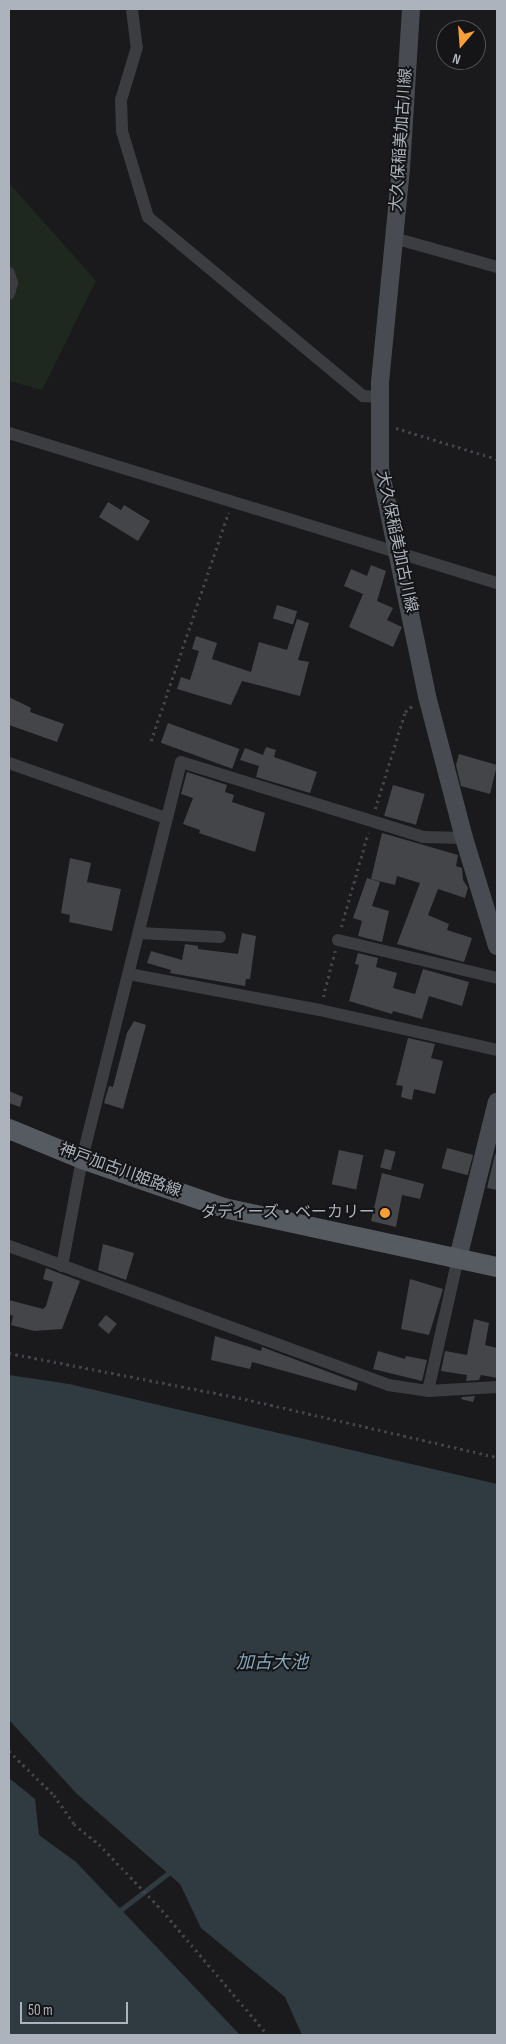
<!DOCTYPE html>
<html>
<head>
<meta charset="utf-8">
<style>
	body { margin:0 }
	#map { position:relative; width:506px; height:2044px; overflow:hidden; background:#1a1a1c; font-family:"Sofia Sans Condensed","Noto Sans JP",sans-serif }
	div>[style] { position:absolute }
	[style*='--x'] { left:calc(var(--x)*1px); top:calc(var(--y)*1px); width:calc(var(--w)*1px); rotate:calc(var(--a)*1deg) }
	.green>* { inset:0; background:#1f281f }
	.water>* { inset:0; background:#2f3b41 }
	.stream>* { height:4.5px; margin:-2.25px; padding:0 2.25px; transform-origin:2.25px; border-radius:2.25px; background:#2f3b41 }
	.building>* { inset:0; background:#444549; transform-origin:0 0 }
	.path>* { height:2.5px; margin-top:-1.25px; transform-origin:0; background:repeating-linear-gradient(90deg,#414449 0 2.5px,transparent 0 6.5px) }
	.minor>* { height:12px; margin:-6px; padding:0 6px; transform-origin:6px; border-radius:6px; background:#3b3d41 }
	.secondary>* { height:18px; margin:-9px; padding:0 9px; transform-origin:9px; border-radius:9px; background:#484c52 }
	.primary>* { height:20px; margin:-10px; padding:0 10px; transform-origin:10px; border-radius:10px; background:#565a61 }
	.dots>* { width:14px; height:14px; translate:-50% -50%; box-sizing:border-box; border:2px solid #151517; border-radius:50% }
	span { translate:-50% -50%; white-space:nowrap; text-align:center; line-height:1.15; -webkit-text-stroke:4px #151517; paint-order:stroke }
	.street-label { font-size:16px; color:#acb3bc }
	.poi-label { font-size:16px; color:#acb3bc }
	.right { translate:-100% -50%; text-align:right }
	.water-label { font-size:18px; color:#82a5b8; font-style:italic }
	.frame { position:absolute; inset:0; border:10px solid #acb3bc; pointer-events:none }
	.north { position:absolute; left:436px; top:20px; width:50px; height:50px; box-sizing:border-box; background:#151517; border:1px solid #515459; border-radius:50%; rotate:198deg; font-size:14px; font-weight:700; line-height:20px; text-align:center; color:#acb3bc }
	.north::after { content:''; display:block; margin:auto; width:18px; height:22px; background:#f99f35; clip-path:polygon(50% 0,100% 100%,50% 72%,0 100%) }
	.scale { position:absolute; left:20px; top:2002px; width:108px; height:22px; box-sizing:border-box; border:2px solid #acb3bc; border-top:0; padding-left:6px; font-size:15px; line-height:18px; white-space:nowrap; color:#acb3bc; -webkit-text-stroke:4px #151517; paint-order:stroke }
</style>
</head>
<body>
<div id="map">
	<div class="green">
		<i style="clip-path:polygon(9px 183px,96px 281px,42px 390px,9px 381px)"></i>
	</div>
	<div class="water">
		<i style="clip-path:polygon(9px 1375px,69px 1384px,497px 1484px,497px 2035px,302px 2035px,285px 1997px,201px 1928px,180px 1884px,77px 1794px,9px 1720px)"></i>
		<i style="clip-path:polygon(9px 1778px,35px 1799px,39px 1835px,76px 1862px,240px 2035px,9px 2035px)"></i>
	</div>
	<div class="stream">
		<i style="--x:118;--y:1912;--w:67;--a:-37.7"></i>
	</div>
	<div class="building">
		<i style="clip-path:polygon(108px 502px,121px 510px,124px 505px,150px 521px,138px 541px,99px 517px)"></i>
		<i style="clip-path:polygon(371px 565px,386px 571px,377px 601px,393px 608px,387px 620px,402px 627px,393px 647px,349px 627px,363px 594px,344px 586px,351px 569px,367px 576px)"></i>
		<i style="left:277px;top:605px;width:21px;height:14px;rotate:17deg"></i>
		<i style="clip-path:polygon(297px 619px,309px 623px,298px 660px,309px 662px,300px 696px,242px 681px,231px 705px,177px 689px,181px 677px,190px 680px,199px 651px,192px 649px,196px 636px,217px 643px,212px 659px,251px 672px,259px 642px,287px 650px)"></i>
		<i style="clip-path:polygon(9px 697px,31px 708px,30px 712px,64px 724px,57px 742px,9px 725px)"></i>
		<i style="left:168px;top:723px;width:76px;height:21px;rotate:20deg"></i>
		<i style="clip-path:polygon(266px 747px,276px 750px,274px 757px,317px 772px,310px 793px,256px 777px,259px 766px,240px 760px,245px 748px,263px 755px)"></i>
		<i style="clip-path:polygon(459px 754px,497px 765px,490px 794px,461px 786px,456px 765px)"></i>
		<i style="clip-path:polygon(187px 772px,227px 785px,225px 792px,234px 795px,232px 802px,265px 813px,255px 852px,199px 833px,200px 830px,183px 824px,193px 798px,181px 794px)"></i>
		<i style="left:393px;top:785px;width:33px;height:32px;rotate:16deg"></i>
		<i style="clip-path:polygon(382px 833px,458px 855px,456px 866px,462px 868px,463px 880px,468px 888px,465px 898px,438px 889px,428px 915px,449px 924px,447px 930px,472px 938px,464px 962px,397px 944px,420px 883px,397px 876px,395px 885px,371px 879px)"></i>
		<i style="clip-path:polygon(70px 858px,91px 863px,87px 882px,121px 889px,112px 931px,69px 922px,70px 915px,61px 913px)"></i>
		<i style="clip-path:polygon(367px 878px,380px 882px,372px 906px,389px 911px,382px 942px,358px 936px,362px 921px,353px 918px)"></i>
		<i style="clip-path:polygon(242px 933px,256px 936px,250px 979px,246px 979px,245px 986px,170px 973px,171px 970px,147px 963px,151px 951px,182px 960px,185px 944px,198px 946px,198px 949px,238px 954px)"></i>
		<i style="clip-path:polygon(358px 953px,378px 958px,376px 967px,397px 973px,393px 988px,415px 994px,423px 969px,469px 982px,462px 1006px,429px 996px,422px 1019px,393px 1011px,392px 1014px,349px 1001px,359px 965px,355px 964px)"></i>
		<i style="clip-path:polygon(134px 1021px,146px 1025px,123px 1109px,104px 1103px,109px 1086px,113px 1087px,127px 1033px)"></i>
		<i style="clip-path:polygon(408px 1038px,435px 1044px,431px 1058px,443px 1061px,435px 1094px,414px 1089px,412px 1100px,401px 1097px,403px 1086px,396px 1085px)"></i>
		<i style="clip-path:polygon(9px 1091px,23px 1097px,20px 1107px,9px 1103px)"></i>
		<i style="left:447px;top:1148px;width:27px;height:21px;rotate:15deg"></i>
		<i style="left:385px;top:1149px;width:11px;height:19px;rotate:15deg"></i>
		<i style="left:339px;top:1150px;width:25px;height:35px;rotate:12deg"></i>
		<i style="clip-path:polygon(495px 1154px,497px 1155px,497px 1190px,487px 1188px)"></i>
		<i style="clip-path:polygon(382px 1173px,424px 1184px,420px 1199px,402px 1195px,396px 1227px,371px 1221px)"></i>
		<i style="clip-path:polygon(103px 1244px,134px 1253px,126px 1280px,98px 1270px)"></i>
		<i style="clip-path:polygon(46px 1268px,80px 1281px,62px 1329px,34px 1331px,11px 1325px,13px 1316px,9px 1314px,9px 1300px,43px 1309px,46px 1306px,53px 1282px,43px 1279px)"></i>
		<i style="clip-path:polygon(410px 1279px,443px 1289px,429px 1335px,401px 1329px)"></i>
		<i style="left:106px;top:1315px;width:14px;height:13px;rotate:39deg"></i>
		<i style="clip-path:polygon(474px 1319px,489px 1323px,485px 1345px,497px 1348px,497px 1378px,481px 1375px,479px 1380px,466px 1381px,467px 1375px,441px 1371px,445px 1351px,467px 1355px)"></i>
		<i style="clip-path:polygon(215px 1336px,261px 1351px,262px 1347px,358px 1383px,356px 1391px,252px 1362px,250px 1369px,211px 1360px)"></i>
		<i style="clip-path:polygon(378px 1351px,405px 1359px,406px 1356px,427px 1360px,422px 1381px,373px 1369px)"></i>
		<i style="clip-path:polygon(475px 1396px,473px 1402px,461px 1399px,462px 1397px)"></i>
	</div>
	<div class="path">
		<i style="--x:396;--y:428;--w:106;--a:17.1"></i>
		<i style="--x:151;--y:741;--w:241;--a:-71.3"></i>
		<i style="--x:375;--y:809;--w:102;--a:-72.8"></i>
		<i style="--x:405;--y:712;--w:11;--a:-41"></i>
		<i style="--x:341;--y:927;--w:98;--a:-74"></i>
		<i style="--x:323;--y:997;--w:48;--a:-75.4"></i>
		<i style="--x:9;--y:1353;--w:240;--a:11"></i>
		<i style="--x:245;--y:1399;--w:259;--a:13"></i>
		<i style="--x:9;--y:1751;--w:63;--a:44.4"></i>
		<i style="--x:54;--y:1795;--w:35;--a:55"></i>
		<i style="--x:74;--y:1824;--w:32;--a:39"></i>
		<i style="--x:99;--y:1844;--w:91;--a:46.3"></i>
		<i style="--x:162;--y:1910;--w:164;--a:49.7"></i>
	</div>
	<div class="minor">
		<i style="--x:132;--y:9;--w:38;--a:83"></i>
		<i style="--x:137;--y:47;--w:55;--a:106.8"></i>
		<i style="--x:121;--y:100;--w:31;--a:88"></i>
		<i style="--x:122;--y:131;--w:90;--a:73.2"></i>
		<i style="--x:148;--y:217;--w:280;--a:39.8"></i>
		<i style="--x:363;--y:396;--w:17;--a:3"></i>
		<i style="--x:394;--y:238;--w:107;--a:15.7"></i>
		<i style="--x:9;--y:273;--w:10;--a:73"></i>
		<i style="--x:12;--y:283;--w:11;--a:105"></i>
		<i style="--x:9;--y:433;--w:511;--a:17.09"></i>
		<i style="--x:9;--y:763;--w:166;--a:19.3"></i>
		<i style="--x:139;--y:933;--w:81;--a:2.8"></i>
		<i style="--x:338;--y:940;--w:163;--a:13.4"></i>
		<i style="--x:129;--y:974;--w:194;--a:10.7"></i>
		<i style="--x:320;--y:1010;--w:181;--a:12.7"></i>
		<i style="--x:9;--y:1246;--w:404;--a:20.1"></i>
		<i style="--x:388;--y:1385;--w:40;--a:8.5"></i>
		<i style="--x:428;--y:1391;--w:69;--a:-3.3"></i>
		<i style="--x:62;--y:1266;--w:109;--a:-79.4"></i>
		<i style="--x:82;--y:1159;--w:409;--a:-76"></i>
		<i style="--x:181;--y:762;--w:253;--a:17.2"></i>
		<i style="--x:423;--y:837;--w:41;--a:1.4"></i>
		<i style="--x:428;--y:1391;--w:136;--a:-77.3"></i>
	</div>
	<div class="secondary">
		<i style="--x:411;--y:9;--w:159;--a:93.6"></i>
		<i style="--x:401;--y:168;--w:216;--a:95.6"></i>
		<i style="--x:380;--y:383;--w:86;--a:90"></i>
		<i style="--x:380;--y:469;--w:232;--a:78.3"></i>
		<i style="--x:427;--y:696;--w:147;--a:75.4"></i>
		<i style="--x:464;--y:838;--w:113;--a:73"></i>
		<i style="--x:458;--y:1258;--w:161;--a:-76"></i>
	</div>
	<div class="primary">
		<i style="--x:9;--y:1129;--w:79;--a:22.3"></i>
		<i style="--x:82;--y:1159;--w:150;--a:19"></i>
		<i style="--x:224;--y:1208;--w:279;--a:12.2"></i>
	</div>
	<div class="dots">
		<i style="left:385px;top:1213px;background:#f99f35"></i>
	</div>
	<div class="street-label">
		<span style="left:402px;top:140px;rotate:-86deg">大久保稲美加古川線</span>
		<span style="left:396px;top:542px;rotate:78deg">大久保稲美加古川線</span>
		<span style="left:120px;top:1171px;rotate:20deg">神戸加古川姫路線</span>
	</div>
	<div class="poi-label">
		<span class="right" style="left:375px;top:1213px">ダディーズ・ベーカリー</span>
	</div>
	<div class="water-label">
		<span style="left:272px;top:1663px">加古大池</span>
	</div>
	<div class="frame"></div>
	<div class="north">N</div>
	<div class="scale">50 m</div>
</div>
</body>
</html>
